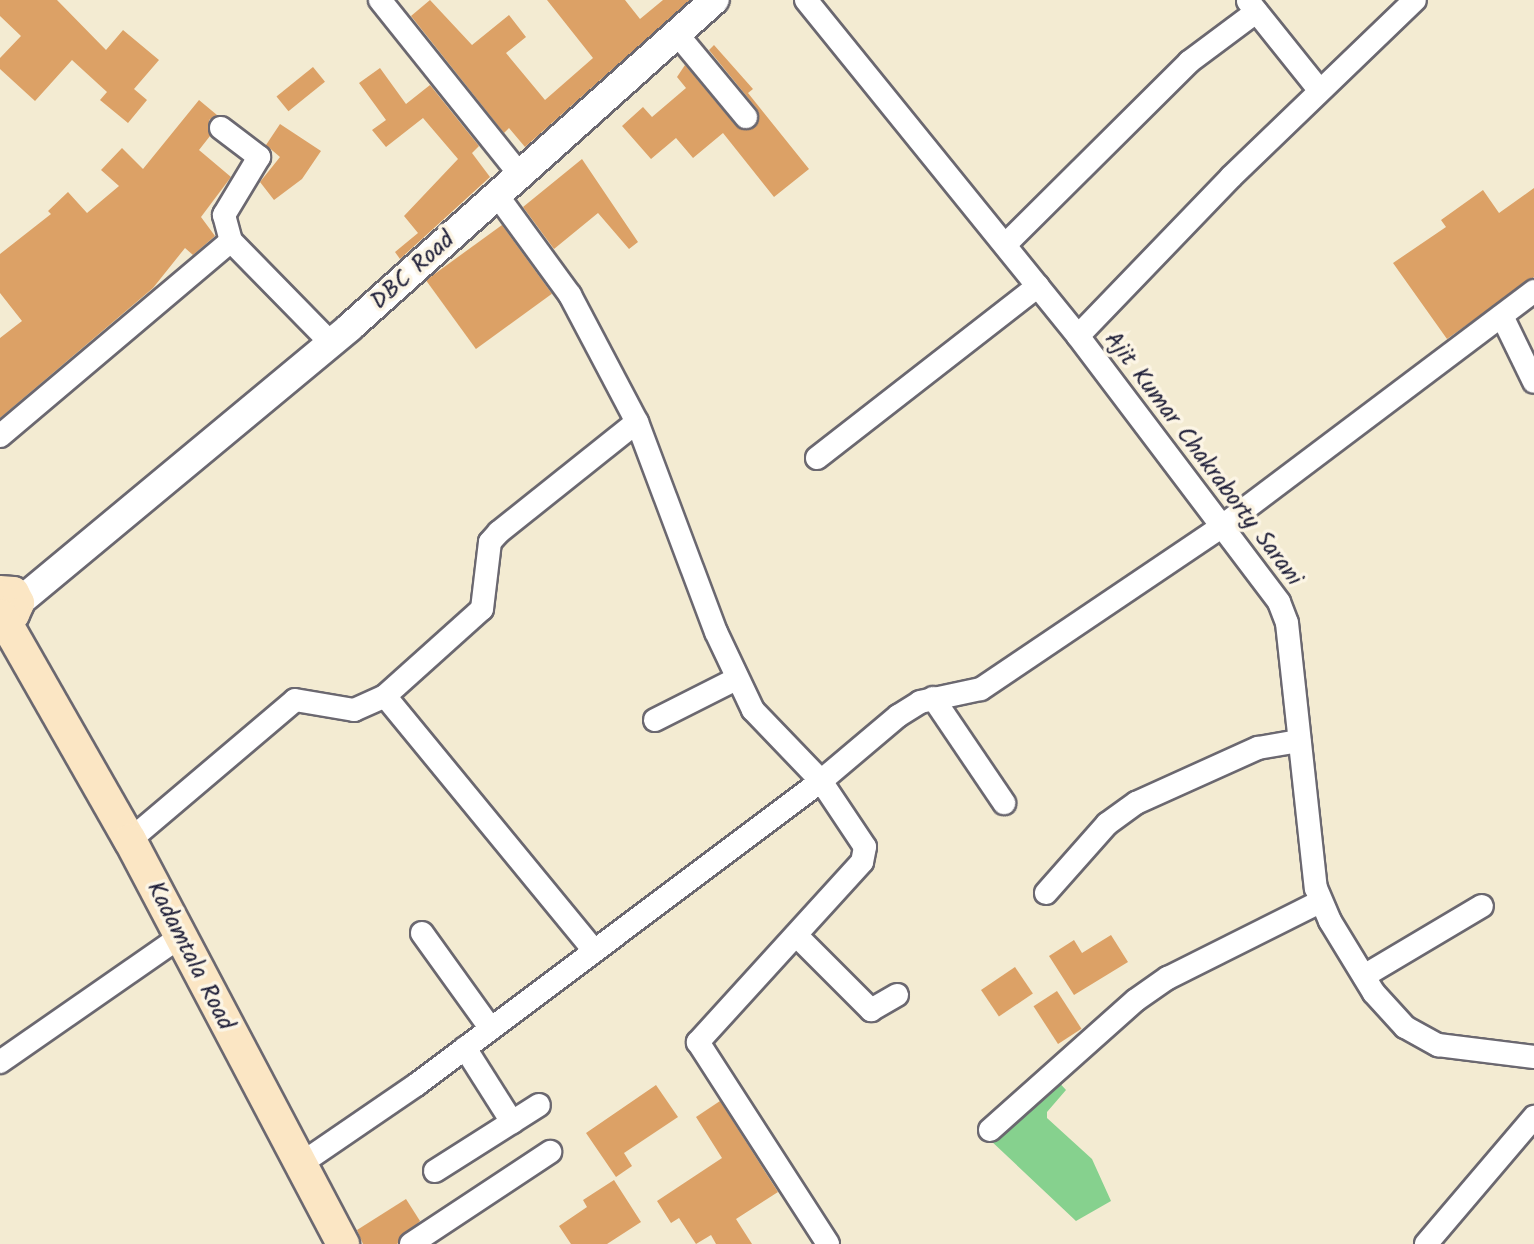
<!DOCTYPE html>
<html>
<head>
<meta charset="utf-8">
<style>
	body { margin:0 }
	#map { position:relative; width:1534px; height:1244px; overflow:hidden; background:#f3ebd2; font-family:Kalam,sans-serif }
	div>[style] { position:absolute }
	[style*='--x'] { left:calc(var(--x)*1px); top:calc(var(--y)*1px); width:calc(var(--w)*1px); rotate:calc(var(--a)*1deg) }
	.green>* { inset:0; background:#86d18e }
	.building>* { inset:0; background:#dca166; transform-origin:0 0 }
	.roads { filter:drop-shadow(2px 0 #6b6870) drop-shadow(-2px 0 #6b6870) drop-shadow(0 2px #6b6870) drop-shadow(0 -2px #6b6870) }
	.minor>* { height:22px; margin:-11px; padding:0 11px; transform-origin:11px; border-radius:11px; background:#fff }
	.tertiary>* { height:28px; margin:-14px; padding:0 14px; transform-origin:14px; border-radius:14px; background:#fff }
	.secondary>* { height:32px; margin:-16px; padding:0 16px; transform-origin:16px; border-radius:16px; background:#fbe6c4 }
	span { translate:-50% -50%; white-space:nowrap; text-align:center; line-height:1.15; -webkit-text-stroke:7px #fcf5e5; paint-order:stroke }
	.street-label { font-size:24px; color:#22223b }
</style>
</head>
<body>
<div id="map">
	<div class="green">
		<i style="clip-path:polygon(1055px 1078px,1066px 1090px,1047px 1112px,1047px 1118px,1092px 1159px,1111px 1201px,1076px 1221px,989px 1139px)"></i>
	</div>
	<div class="building">
		<i style="clip-path:polygon(0 0,57px 0,106px 50px,123px 30px,159px 60px,134px 89px,147px 100px,128px 123px,100px 100px,107px 92px,72px 60px,35px 101px,0 69px,0 58px,21px 36px,0 16px)"></i>
		<i style="clip-path:polygon(430px 0,472px 45px,509px 15px,526px 37px,506px 53px,545px 100px,593px 58px,547px 0,625px 0,640px 19px,663px 0,690px 0,525px 147px,509px 128px,504px 133px,411px 16px)"></i>
		<i style="clip-path:polygon(714px 45px,753px 89px,748px 93px,809px 169px,774px 197px,723px 133px,693px 158px,676px 138px,651px 159px,622px 126px,643px 107px,652px 117px,686px 88px,677px 77px,685px 65px,736px 126px,755px 127px,757px 109px,709px 50px)"></i>
		<i style="left:313px;top:67px;width:19px;height:47px;rotate:51deg"></i>
		<i style="clip-path:polygon(380px 68px,406px 104px,430px 85px,479px 146px,472px 153px,490px 177px,400px 259px,395px 252px,418px 233px,404px 216px,458px 159px,423px 118px,386px 147px,372px 130px,386px 120px,359px 83px)"></i>
		<i style="clip-path:polygon(199px 100px,217px 115px,209px 120px,210px 136px,199px 150px,231px 177px,201px 217px,215px 236px,193px 255px,185px 248px,153px 288px,0 418px,0 338px,22px 321px,0 293px,0 254px,51px 214px,48px 211px,68px 192px,87px 213px,119px 186px,101px 170px,122px 148px,143px 169px)"></i>
		<i style="clip-path:polygon(280px 124px,321px 151px,302px 179px,274px 200px,260px 182px,280px 157px,266px 145px)"></i>
		<i style="clip-path:polygon(582px 159px,638px 242px,629px 249px,598px 213px,554px 249px,523px 207px)"></i>
		<i style="clip-path:polygon(1534px 188px,1534px 277px,1447px 339px,1393px 263px,1446px 227px,1441px 220px,1483px 190px,1499px 213px)"></i>
		<i style="left:502px;top:225px;width:85px;height:94px;rotate:54deg"></i>
		<i style="clip-path:polygon(1111px 935px,1128px 962px,1074px 995px,1049px 956px,1074px 940px,1082px 953px)"></i>
		<i style="left:1015px;top:967px;width:32px;height:41px;rotate:56deg"></i>
		<i style="left:1057px;top:991px;width:45px;height:28px;rotate:57deg"></i>
		<i style="clip-path:polygon(656px 1085px,678px 1117px,624px 1153px,632px 1166px,616px 1177px,586px 1133px)"></i>
		<i style="clip-path:polygon(720px 1101px,778px 1192px,736px 1219px,752px 1244px,716px 1244px,711px 1235px,696px 1244px,679px 1218px,671px 1223px,657px 1201px,722px 1158px,696px 1117px)"></i>
		<i style="clip-path:polygon(614px 1180px,641px 1222px,607px 1244px,571px 1244px,559px 1226px,587px 1207px,583px 1200px)"></i>
		<i style="clip-path:polygon(406px 1199px,420px 1221px,397px 1244px,363px 1244px,357px 1230px)"></i>
	</div>
	<div class="roads">
		<div class="minor">
			<i style="--x:380;--y:0;--w:224;--a:51.3"></i>
			<i style="--x:806;--y:0;--w:432;--a:51"></i>
			<i style="--x:1078;--y:336;--w:333;--a:52.9"></i>
			<i style="--x:1279;--y:602;--w:22;--a:69"></i>
			<i style="--x:1287;--y:623;--w:267;--a:83.8"></i>
			<i style="--x:1316;--y:888;--w:36;--a:67"></i>
			<i style="--x:1330;--y:921;--w:84;--a:58.6"></i>
			<i style="--x:1374;--y:993;--w:46;--a:47.6"></i>
			<i style="--x:1405;--y:1027;--w:38;--a:29"></i>
			<i style="--x:1438;--y:1045;--w:97;--a:7.1"></i>
			<i style="--x:1248;--y:1;--w:115;--a:51.3"></i>
			<i style="--x:677;--y:34;--w:108;--a:50.3"></i>
			<i style="--x:221;--y:128;--w:48;--a:37.3"></i>
			<i style="--x:259;--y:157;--w:68;--a:121.1"></i>
			<i style="--x:224;--y:215;--w:27;--a:75"></i>
			<i style="--x:497;--y:195;--w:124;--a:53.9"></i>
			<i style="--x:570;--y:295;--w:144;--a:62.2"></i>
			<i style="--x:637;--y:422;--w:224;--a:69.4"></i>
			<i style="--x:716;--y:632;--w:86;--a:64.6"></i>
			<i style="--x:753;--y:710;--w:98;--a:46.2"></i>
			<i style="--x:821;--y:781;--w:79;--a:56.3"></i>
			<i style="--x:865;--y:847;--w:15;--a:101"></i>
			<i style="--x:862;--y:862;--w:244;--a:132.3"></i>
			<i style="--x:698;--y:1042;--w:240;--a:57.2"></i>
			<i style="--x:1005;--y:245;--w:260;--a:-44.8"></i>
			<i style="--x:1189;--y:62;--w:84;--a:-36.7"></i>
			<i style="--x:1502;--y:316;--w:73;--a:64.1"></i>
			<i style="--x:1078;--y:336;--w:221;--a:-46.1"></i>
			<i style="--x:1231;--y:177;--w:255;--a:-43.9"></i>
			<i style="--x:0;--y:436;--w:302;--a:-40.2"></i>
			<i style="--x:231;--y:241;--w:143;--a:45.6"></i>
			<i style="--x:817;--y:458;--w:280;--a:-37.9"></i>
			<i style="--x:385;--y:696;--w:329;--a:50.6"></i>
			<i style="--x:933;--y:698;--w:127;--a:55.9"></i>
			<i style="--x:655;--y:720;--w:91;--a:-26.8"></i>
			<i style="--x:130;--y:840;--w:216;--a:-40.3"></i>
			<i style="--x:295;--y:700;--w:60;--a:9.6"></i>
			<i style="--x:354;--y:710;--w:34;--a:-24"></i>
			<i style="--x:385;--y:696;--w:130;--a:-41.9"></i>
			<i style="--x:482;--y:609;--w:67;--a:-83.2"></i>
			<i style="--x:490;--y:542;--w:13;--a:-48"></i>
			<i style="--x:499;--y:532;--w:176;--a:-38.6"></i>
			<i style="--x:1046;--y:893;--w:92;--a:-48.5"></i>
			<i style="--x:1107;--y:824;--w:36;--a:-36"></i>
			<i style="--x:1136;--y:803;--w:134;--a:-24.3"></i>
			<i style="--x:1258;--y:748;--w:42;--a:-9.7"></i>
			<i style="--x:422;--y:933;--w:118;--a:54.3"></i>
			<i style="--x:797;--y:936;--w:105;--a:45"></i>
			<i style="--x:871;--y:1010;--w:30;--a:-30"></i>
			<i style="--x:1364;--y:976;--w:137;--a:-30.7"></i>
			<i style="--x:465;--y:1048;--w:88;--a:57.6"></i>
			<i style="--x:0;--y:1062;--w:219;--a:-34.8"></i>
			<i style="--x:990;--y:1130;--w:195;--a:-41.7"></i>
			<i style="--x:1136;--y:1000;--w:39;--a:-35"></i>
			<i style="--x:1168;--y:978;--w:170;--a:-26.6"></i>
			<i style="--x:299;--y:1165;--w:142;--a:-34.4"></i>
			<i style="--x:416;--y:1085;--w:506;--a:-36.89"></i>
			<i style="--x:821;--y:781;--w:101;--a:-40.2"></i>
			<i style="--x:898;--y:716;--w:26;--a:-32"></i>
			<i style="--x:920;--y:702;--w:62;--a:-12"></i>
			<i style="--x:981;--y:689;--w:290;--a:-34"></i>
			<i style="--x:1221;--y:527;--w:392;--a:-37"></i>
			<i style="--x:435;--y:1171;--w:123;--a:-32.4"></i>
			<i style="--x:411;--y:1244;--w:167;--a:-33.5"></i>
			<i style="--x:1426;--y:1244;--w:167;--a:-49.6"></i>
		</div>
		<div class="tertiary">
			<i style="--x:18;--y:603;--w:432;--a:-39.7"></i>
			<i style="--x:350;--y:327;--w:490;--a:-41.9"></i>
		</div>
		<div class="secondary">
			<i style="--x:0;--y:592;--w:13;--a:4"></i>
			<i style="--x:13;--y:593;--w:11;--a:63"></i>
			<i style="--x:18;--y:603;--w:12;--a:114"></i>
			<i style="--x:13;--y:614;--w:13;--a:176"></i>
			<i style="--x:2;--y:616;--w:258;--a:60.3"></i>
			<i style="--x:130;--y:840;--w:457;--a:62.2"></i>
		</div>
	</div>
	<div class="street-label">
		<span style="left:413px;top:271px;rotate:-42deg">DBC Road</span>
		<span style="left:1203px;top:459px;rotate:53deg">Ajit Kumar Chakraborty Sarani</span>
		<span style="left:190px;top:956px;rotate:63deg">Kadamtala Road</span>
	</div>
</div>
</body>
</html>
